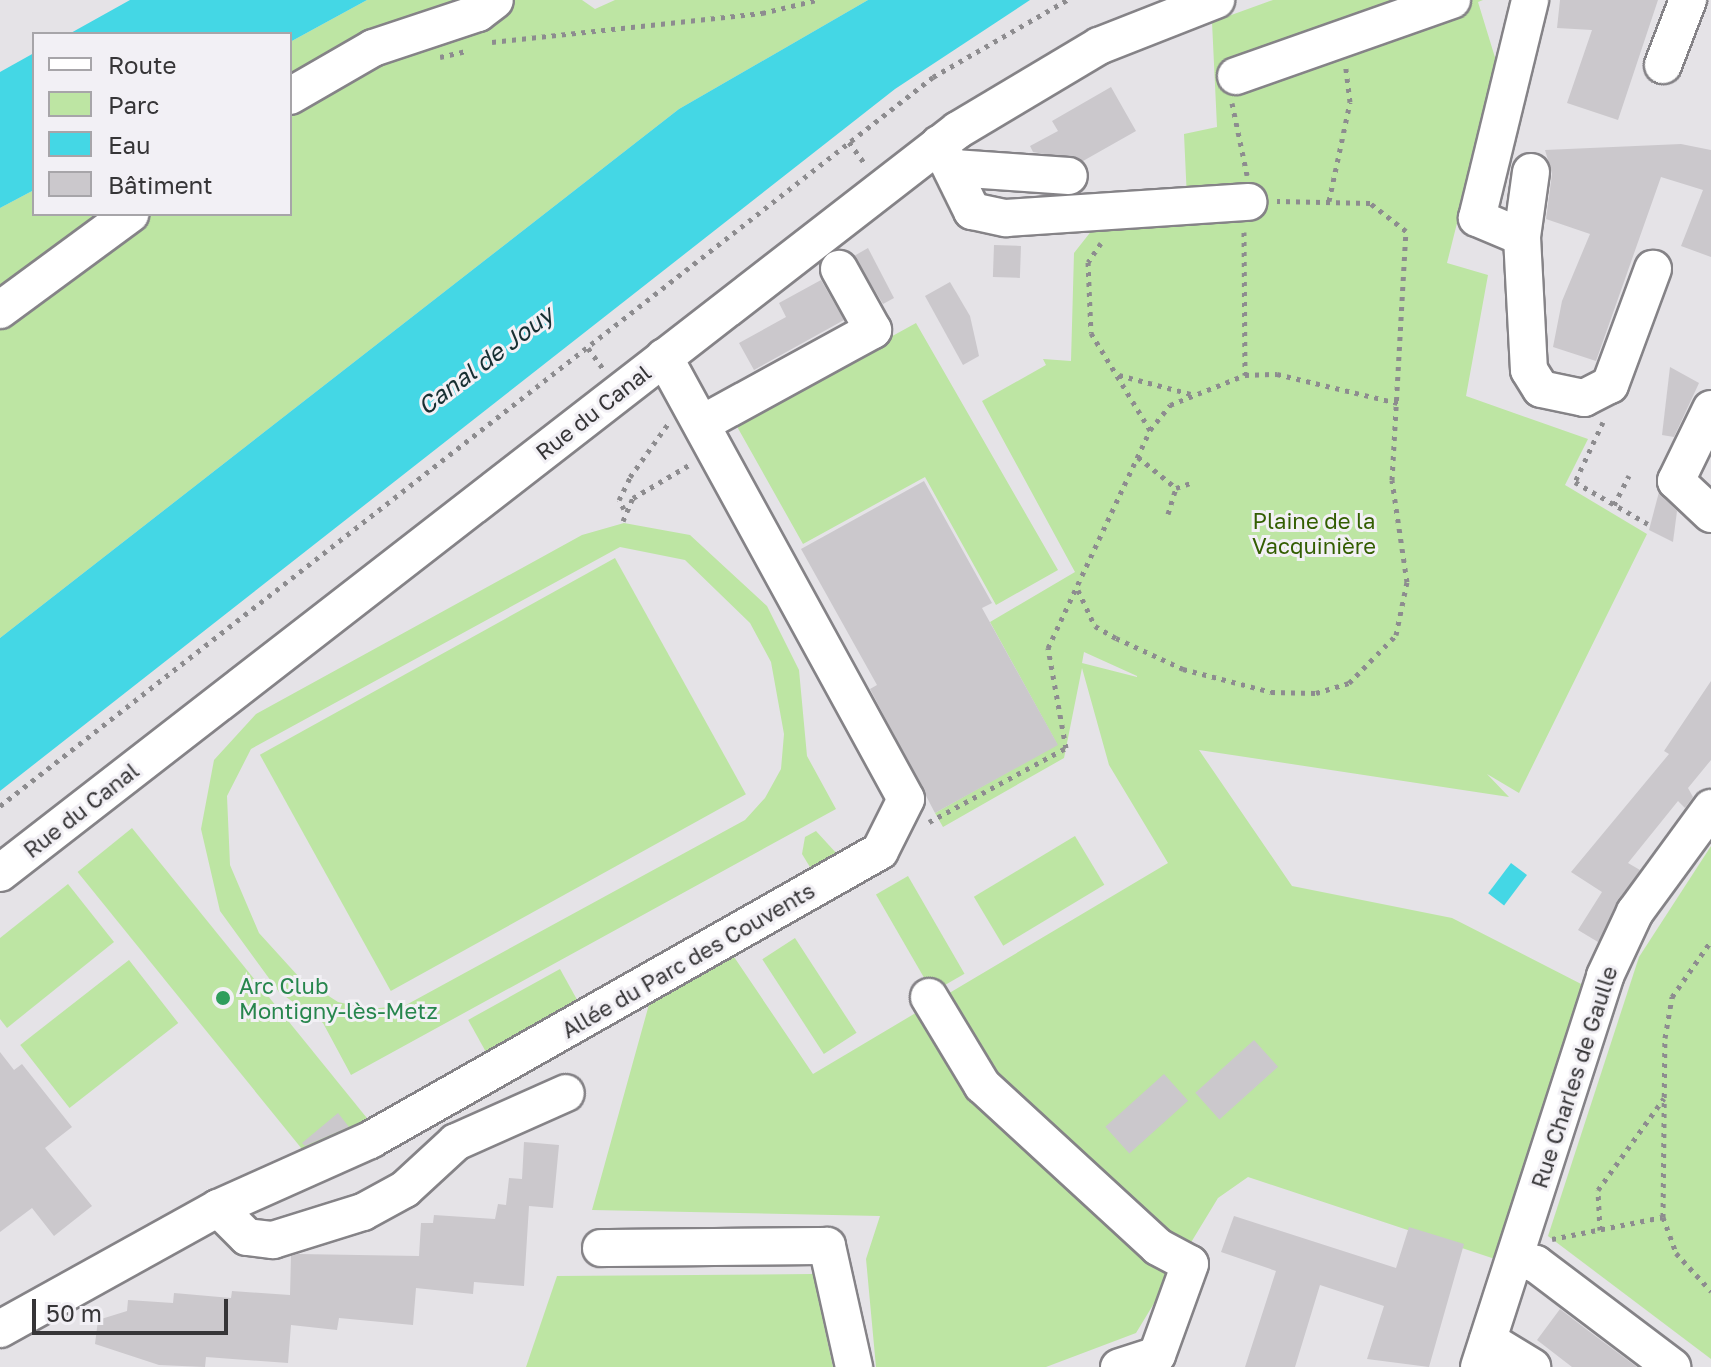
<!DOCTYPE html>
<html>
<head>
<meta charset="utf-8">
<style>
	body { margin:0 }
	#map { position:relative; width:1711px; height:1367px; overflow:hidden; background:#e5e3e7; font-family:"Golos Text",sans-serif }
	div>[style] { position:absolute }
	[style*='--x'] { left:calc(var(--x)*1px); top:calc(var(--y)*1px); width:calc(var(--w)*1px); rotate:calc(var(--a)*1deg) }
	.green>* { inset:0; background:#bde5a3; transform-origin:0 0 }
	.water>* { inset:0; background:#44d7e5; transform-origin:0 0 }
	.building>* { inset:0; background:#cbc8cc; transform-origin:0 0 }
	.path>* { height:5px; margin-top:-2.5px; transform-origin:0; background:repeating-linear-gradient(90deg,#8d8c8f 0 4px,transparent 0 10px) }
	.roads { filter:drop-shadow(2px 0 #858387) drop-shadow(-2px 0 #858387) drop-shadow(0 2px #858387) drop-shadow(0 -2px #858387) }
	.minor>* { height:36px; margin:-18px; padding:0 18px; transform-origin:18px; border-radius:18px; background:#fff }
	.dots>* { width:22px; height:22px; translate:-50% -50%; box-sizing:border-box; border:4px solid #f2f0f5; border-radius:50% }
	span { translate:-50% -50%; white-space:nowrap; text-align:center; line-height:1.15; -webkit-text-stroke:6px #f2f0f5; paint-order:stroke }
	.street-label { font-size:22px; color:#363537 }
	.park-label { font-size:22px; color:#335e02 }
	.leisure-label { font-size:22px; color:#27864d }
	.left { translate:0 -50%; text-align:left }
	.water-label { font-size:24px; color:#172f32; font-style:italic }
	.legend { position:absolute; left:32px; top:32px; width:260px; height:184px; box-sizing:border-box; background:#f2f0f5; border:2px solid #a7a5a9; margin:0; padding:10px 14px; list-style:none; font-size:24px; color:#363537 }
	.legend li { display:flex; align-items:center; gap:16px; height:40px }
	.legend b { width:40px; border:2px solid #a7a5a9 }
	.scale { position:absolute; left:32px; top:1299px; width:196px; height:36px; box-sizing:border-box; border:4px solid #363537; border-top:0; padding-left:10px; font-size:24px; line-height:28px; white-space:nowrap; color:#363537; -webkit-text-stroke:6px #f2f0f5; paint-order:stroke }
</style>
</head>
<body>
<div id="map">
	<div class="green">
		<i style="clip-path:polygon(367px 0,582px 0,595px 9px,615px 0,868px 0,679px 109px,0 638px,0 208px,34px 190px,34px 214px,290px 214px,290px 42px)"></i>
		<i style="clip-path:polygon(evenodd,1273px 0,1483px 0,1478px 2px,1497px 64px,1447px 263px,1488px 275px,1466px 396px,1588px 439px,1565px 485px,1647px 534px,1519px 793px,1487px 774px,1509px 797px,1199px 750px,1292px 886px,1452px 918px,1587px 987px,1504px 1262px,1248px 1177px,1218px 1198px,1136px 1333px,1046px 1367px,876px 1367px,866px 1259px,880px 1216px,592px 1210px,653px 990px,728px 948px,813px 1074px,1168px 863px,1109px 765px,1082px 668px,1064px 758px,943px 827px,935px 813px,1057px 744px,990px 622px,1075px 572px,982px 401px,1046px 365px,1043px 359px,1071px 361px,1074px 253px,1100px 220px,1188px 221px,1184px 134px,1217px 127px,1212px 22px,1273px 0,1084px 652px,1137px 676px,1137px 677px,1082px 663px,1084px 652px)"></i>
		<i style="clip-path:polygon(916px 323px,1058px 570px,996px 605px,925px 477px,803px 544px,735px 423px)"></i>
		<i style="clip-path:polygon(evenodd,624px 523px,690px 535px,767px 606px,799px 670px,807px 756px,836px 809px,351px 1075px,323px 1023px,279px 992px,220px 911px,201px 829px,214px 760px,256px 714px,582px 535px,624px 523px,620px 547px,685px 560px,750px 623px,771px 662px,784px 734px,781px 769px,765px 798px,745px 820px,406px 1005px,370px 1009px,338px 1002px,299px 977px,259px 933px,230px 865px,227px 796px,251px 749px,620px 547px)"></i>
		<i style="left:615px;top:558px;width:270px;height:406px;rotate:61deg"></i>
		<i style="left:132px;top:828px;width:380px;height:70px;rotate:51deg"></i>
		<i style="clip-path:polygon(816px 831px,838px 855px,813px 872px,802px 854px,805px 837px)"></i>
		<i style="left:1075px;top:836px;width:57px;height:118px;rotate:59deg"></i>
		<i style="clip-path:polygon(1711px 846px,1711px 1359px,1548px 1236px,1639px 957px)"></i>
		<i style="left:908px;top:876px;width:113px;height:37px;rotate:60deg"></i>
		<i style="clip-path:polygon(68px 884px,114px 942px,7px 1028px,0 1019px,0 938px)"></i>
		<i style="left:795px;top:938px;width:113px;height:39px;rotate:57deg"></i>
		<i style="left:129px;top:960px;width:80px;height:138px;rotate:52deg"></i>
		<i style="left:560px;top:969px;width:45px;height:105px;rotate:61deg"></i>
		<i style="clip-path:polygon(813px 1274px,833px 1367px,526px 1367px,557px 1276px)"></i>
	</div>
	<div class="water">
		<i style="clip-path:polygon(130px 0,367px 0,290px 42px,290px 34px,69px 34px)"></i>
		<i style="clip-path:polygon(868px 0,1030px 0,895px 89px,0 791px,0 638px,679px 109px)"></i>
		<i style="clip-path:polygon(34px 53px,34px 190px,0 208px,0 72px)"></i>
		<i style="left:1511px;top:863px;width:20px;height:38px;rotate:37deg"></i>
	</div>
	<div class="building">
		<i style="clip-path:polygon(1560px 0,1658px 0,1618px 120px,1567px 103px,1592px 30px,1557px 28px)"></i>
		<i style="clip-path:polygon(1111px 87px,1136px 131px,1083px 161px,1033px 152px,1030px 146px,1058px 131px,1052px 121px)"></i>
		<i style="clip-path:polygon(1681px 144px,1711px 150px,1711px 257px,1681px 246px,1703px 190px,1661px 177px,1596px 361px,1553px 347px,1562px 301px,1590px 234px,1546px 219px,1552px 174px,1545px 150px)"></i>
		<i style="left:994px;top:245px;width:27px;height:32px;rotate:2deg"></i>
		<i style="clip-path:polygon(868px 248px,894px 298px,883px 304px,854px 256px)"></i>
		<i style="clip-path:polygon(821px 280px,844px 320px,754px 370px,739px 343px,786px 317px,779px 303px)"></i>
		<i style="clip-path:polygon(950px 282px,970px 316px,979px 356px,963px 365px,925px 296px)"></i>
		<i style="clip-path:polygon(1670px 367px,1699px 383px,1674px 437px,1662px 435px)"></i>
		<i style="clip-path:polygon(924px 481px,992px 603px,982px 608px,1058px 745px,935px 813px,870px 689px,877px 685px,801px 549px)"></i>
		<i style="clip-path:polygon(1659px 492px,1677px 511px,1673px 542px,1649px 530px)"></i>
		<i style="clip-path:polygon(1711px 681px,1711px 760px,1688px 788px,1693px 797px,1685px 808px,1678px 801px,1628px 863px,1640px 870px,1598px 942px,1578px 930px,1602px 892px,1571px 872px,1669px 754px,1664px 751px)"></i>
		<i style="left:1254px;top:1040px;width:36px;height:79px;rotate:48deg"></i>
		<i style="clip-path:polygon(0 1052px,14px 1070px,22px 1064px,72px 1127px,45px 1148px,92px 1206px,54px 1236px,32px 1208px,0 1232px)"></i>
		<i style="left:1164px;top:1074px;width:36px;height:79px;rotate:48deg"></i>
		<i style="clip-path:polygon(338px 1113px,349px 1127px,305px 1146px,302px 1143px)"></i>
		<i style="clip-path:polygon(524px 1142px,559px 1145px,553px 1208px,529px 1206px,524px 1286px,474px 1282px,473px 1294px,416px 1288px,413px 1325px,339px 1318px,337px 1330px,291px 1325px,288px 1363px,206px 1357px,205px 1367px,159px 1365px,95px 1344px,98px 1320px,127px 1311px,128px 1300px,173px 1303px,174px 1293px,231px 1298px,232px 1291px,290px 1295px,291px 1256px,298px 1254px,419px 1256px,421px 1223px,433px 1223px,434px 1215px,495px 1219px,498px 1204px,506px 1205px,509px 1178px,522px 1179px)"></i>
		<i style="clip-path:polygon(1234px 1216px,1396px 1268px,1409px 1227px,1464px 1244px,1429px 1367px,1367px 1359px,1384px 1306px,1320px 1285px,1295px 1367px,1245px 1367px,1276px 1271px,1221px 1252px)"></i>
		<i style="clip-path:polygon(1560px 1309px,1586px 1329px,1637px 1367px,1572px 1367px,1559px 1357px,1537px 1340px)"></i>
	</div>
	<div class="path">
		<i style="--x:492;--y:42;--w:272;--a:-6.1"></i>
		<i style="--x:762;--y:13;--w:57;--a:-13.3"></i>
		<i style="--x:440;--y:57;--w:28;--a:-13"></i>
		<i style="--x:1232;--y:103;--w:74;--a:78.2"></i>
		<i style="--x:849;--y:142;--w:27;--a:54"></i>
		<i style="--x:1329;--y:201;--w:101;--a:-78"></i>
		<i style="--x:1350;--y:102;--w:34;--a:-97"></i>
		<i style="--x:1244;--y:232;--w:143;--a:89.6"></i>
		<i style="--x:1101;--y:243;--w:23;--a:124"></i>
		<i style="--x:1088;--y:262;--w:71;--a:87.6"></i>
		<i style="--x:1091;--y:333;--w:114;--a:58.7"></i>
		<i style="--x:588;--y:348;--w:27;--a:54"></i>
		<i style="--x:1119;--y:375;--w:74;--a:14.8"></i>
		<i style="--x:1603;--y:422;--w:66;--a:115"></i>
		<i style="--x:1575;--y:482;--w:84;--a:29.9"></i>
		<i style="--x:1138;--y:457;--w:49;--a:39.2"></i>
		<i style="--x:1614;--y:505;--w:33;--a:-63"></i>
		<i style="--x:624;--y:509;--w:10;--a:-119"></i>
		<i style="--x:619;--y:500;--w:25;--a:-64"></i>
		<i style="--x:630;--y:477;--w:65;--a:-54.4"></i>
		<i style="--x:1168;--y:514;--w:27;--a:-73"></i>
		<i style="--x:1176;--y:488;--w:18;--a:-19"></i>
		<i style="--x:623;--y:521;--w:25;--a:-67"></i>
		<i style="--x:633;--y:498;--w:65;--a:-30.5"></i>
		<i style="--x:1078;--y:590;--w:40;--a:65"></i>
		<i style="--x:1095;--y:626;--w:24;--a:30"></i>
		<i style="--x:1116;--y:638;--w:74;--a:24.8"></i>
		<i style="--x:1183;--y:669;--w:91;--a:14.6"></i>
		<i style="--x:1271;--y:692;--w:45;--a:1.3"></i>
		<i style="--x:1316;--y:693;--w:34;--a:-17"></i>
		<i style="--x:1349;--y:683;--w:67;--a:-45.6"></i>
		<i style="--x:1396;--y:635;--w:54;--a:-78.3"></i>
		<i style="--x:1407;--y:582;--w:103;--a:-98.4"></i>
		<i style="--x:1392;--y:480;--w:249;--a:-86.8"></i>
		<i style="--x:1406;--y:231;--w:46;--a:-142.1"></i>
		<i style="--x:1370;--y:203;--w:93;--a:-178.8"></i>
		<i style="--x:0;--y:806;--w:1184;--a:-38"></i>
		<i style="--x:933;--y:77;--w:155;--a:-29.9"></i>
		<i style="--x:929;--y:822;--w:156;--a:-28.4"></i>
		<i style="--x:1066;--y:748;--w:102;--a:-100.2"></i>
		<i style="--x:1048;--y:648;--w:241;--a:-64.9"></i>
		<i style="--x:1150;--y:430;--w:32;--a:-51"></i>
		<i style="--x:1170;--y:405;--w:81;--a:-21.8"></i>
		<i style="--x:1245;--y:375;--w:32;--a:-2"></i>
		<i style="--x:1277;--y:374;--w:129;--a:13.5"></i>
		<i style="--x:1663;--y:1217;--w:38;--a:70"></i>
		<i style="--x:1676;--y:1253;--w:52;--a:47.4"></i>
		<i style="--x:1600;--y:1230;--w:40;--a:-92.9"></i>
		<i style="--x:1598;--y:1190;--w:113;--a:-54.3"></i>
		<i style="--x:1552;--y:1239;--w:113;--a:-11.2"></i>
		<i style="--x:1663;--y:1217;--w:179;--a:-89.4"></i>
		<i style="--x:1665;--y:1038;--w:42;--a:-80.3"></i>
		<i style="--x:1672;--y:997;--w:68;--a:-55.1"></i>
	</div>
	<div class="roads">
		<div class="minor">
			<i style="--x:1663;--y:65;--w:70;--a:-69"></i>
			<i style="--x:1236;--y:76;--w:229;--a:-19.4"></i>
			<i style="--x:290;--y:96;--w:96;--a:-30"></i>
			<i style="--x:373;--y:48;--w:111;--a:-18.4"></i>
			<i style="--x:478;--y:13;--w:21;--a:-37"></i>
			<i style="--x:939;--y:144;--w:75;--a:63.8"></i>
			<i style="--x:972;--y:211;--w:35;--a:12"></i>
			<i style="--x:1006;--y:218;--w:243;--a:-3.8"></i>
			<i style="--x:954;--y:168;--w:115;--a:4"></i>
			<i style="--x:1531;--y:172;--w:66;--a:97.9"></i>
			<i style="--x:1522;--y:237;--w:133;--a:87"></i>
			<i style="--x:1529;--y:370;--w:22;--a:58"></i>
			<i style="--x:1541;--y:389;--w:44;--a:11.8"></i>
			<i style="--x:1584;--y:398;--w:29;--a:-27"></i>
			<i style="--x:1610;--y:385;--w:124;--a:-69.7"></i>
			<i style="--x:1522;--y:237;--w:49;--a:-157.1"></i>
			<i style="--x:1477;--y:218;--w:224;--a:-76.3"></i>
			<i style="--x:0;--y:310;--w:162;--a:-36.4"></i>
			<i style="--x:1711;--y:409;--w:80;--a:115.9"></i>
			<i style="--x:1676;--y:481;--w:48;--a:43.3"></i>
			<i style="--x:703;--y:423;--w:194;--a:-28.7"></i>
			<i style="--x:873;--y:330;--w:70;--a:-119.1"></i>
			<i style="--x:0;--y:873;--w:1212;--a:-37.8"></i>
			<i style="--x:958;--y:130;--w:164;--a:-30.8"></i>
			<i style="--x:1099;--y:46;--w:126;--a:-21.5"></i>
			<i style="--x:929;--y:997;--w:103;--a:58.9"></i>
			<i style="--x:982;--y:1085;--w:239;--a:42.6"></i>
			<i style="--x:1158;--y:1247;--w:36;--a:28"></i>
			<i style="--x:1190;--y:1264;--w:97;--a:109.9"></i>
			<i style="--x:1157;--y:1355;--w:40;--a:162"></i>
			<i style="--x:218;--y:1208;--w:41;--a:45"></i>
			<i style="--x:247;--y:1237;--w:26;--a:7"></i>
			<i style="--x:273;--y:1240;--w:94;--a:-17.3"></i>
			<i style="--x:363;--y:1212;--w:48;--a:-28.7"></i>
			<i style="--x:405;--y:1189;--w:69;--a:-42.7"></i>
			<i style="--x:456;--y:1142;--w:120;--a:-24"></i>
			<i style="--x:601;--y:1248;--w:226;--a:-0.5"></i>
			<i style="--x:827;--y:1246;--w:124;--a:77.4"></i>
			<i style="--x:1517;--y:1258;--w:20;--a:18"></i>
			<i style="--x:1536;--y:1264;--w:171;--a:37.1"></i>
			<i style="--x:0;--y:1329;--w:249;--a:-29"></i>
			<i style="--x:218;--y:1208;--w:167;--a:-24.1"></i>
			<i style="--x:370;--y:1140;--w:586;--a:-29.54"></i>
			<i style="--x:880;--y:851;--w:58;--a:-63.4"></i>
			<i style="--x:906;--y:799;--w:504;--a:-118.7"></i>
			<i style="--x:1488;--y:1340;--w:52;--a:31.5"></i>
			<i style="--x:1479;--y:1367;--w:411;--a:-72.1"></i>
			<i style="--x:1605;--y:976;--w:71;--a:-64.9"></i>
			<i style="--x:1635;--y:912;--w:129;--a:-53.8"></i>
		</div>
	</div>
	<div class="dots">
		<i style="left:223px;top:998px;background:#2e9e5b"></i>
	</div>
	<div class="street-label">
		<span style="left:593px;top:412px;rotate:-38deg">Rue du Canal</span>
		<span style="left:81px;top:810px;rotate:-38deg">Rue du Canal</span>
		<span style="left:688px;top:960px;rotate:-30deg">Allée du Parc des Couvents</span>
		<span style="left:1574px;top:1077px;rotate:-72deg">Rue Charles de Gaulle</span>
	</div>
	<div class="park-label">
		<span style="left:1314px;top:533px">Plaine de la<br>Vacquinière</span>
	</div>
	<div class="leisure-label">
		<span class="left" style="left:239px;top:998px">Arc Club<br>Montigny-lès-Metz</span>
	</div>
	<div class="water-label">
		<span style="left:485px;top:360px;rotate:-37deg">Canal de Jouy</span>
	</div>
	<ul class="legend">
	<li><b style="height:10px;background:#fff"></b>Route</li>
	<li><b style="height:22px;background:#bde5a3"></b>Parc</li>
	<li><b style="height:22px;background:#44d7e5"></b>Eau</li>
	<li><b style="height:22px;background:#cbc8cc"></b>Bâtiment</li>
	</ul>
	<div class="scale">50 m</div>
</div>
</body>
</html>
